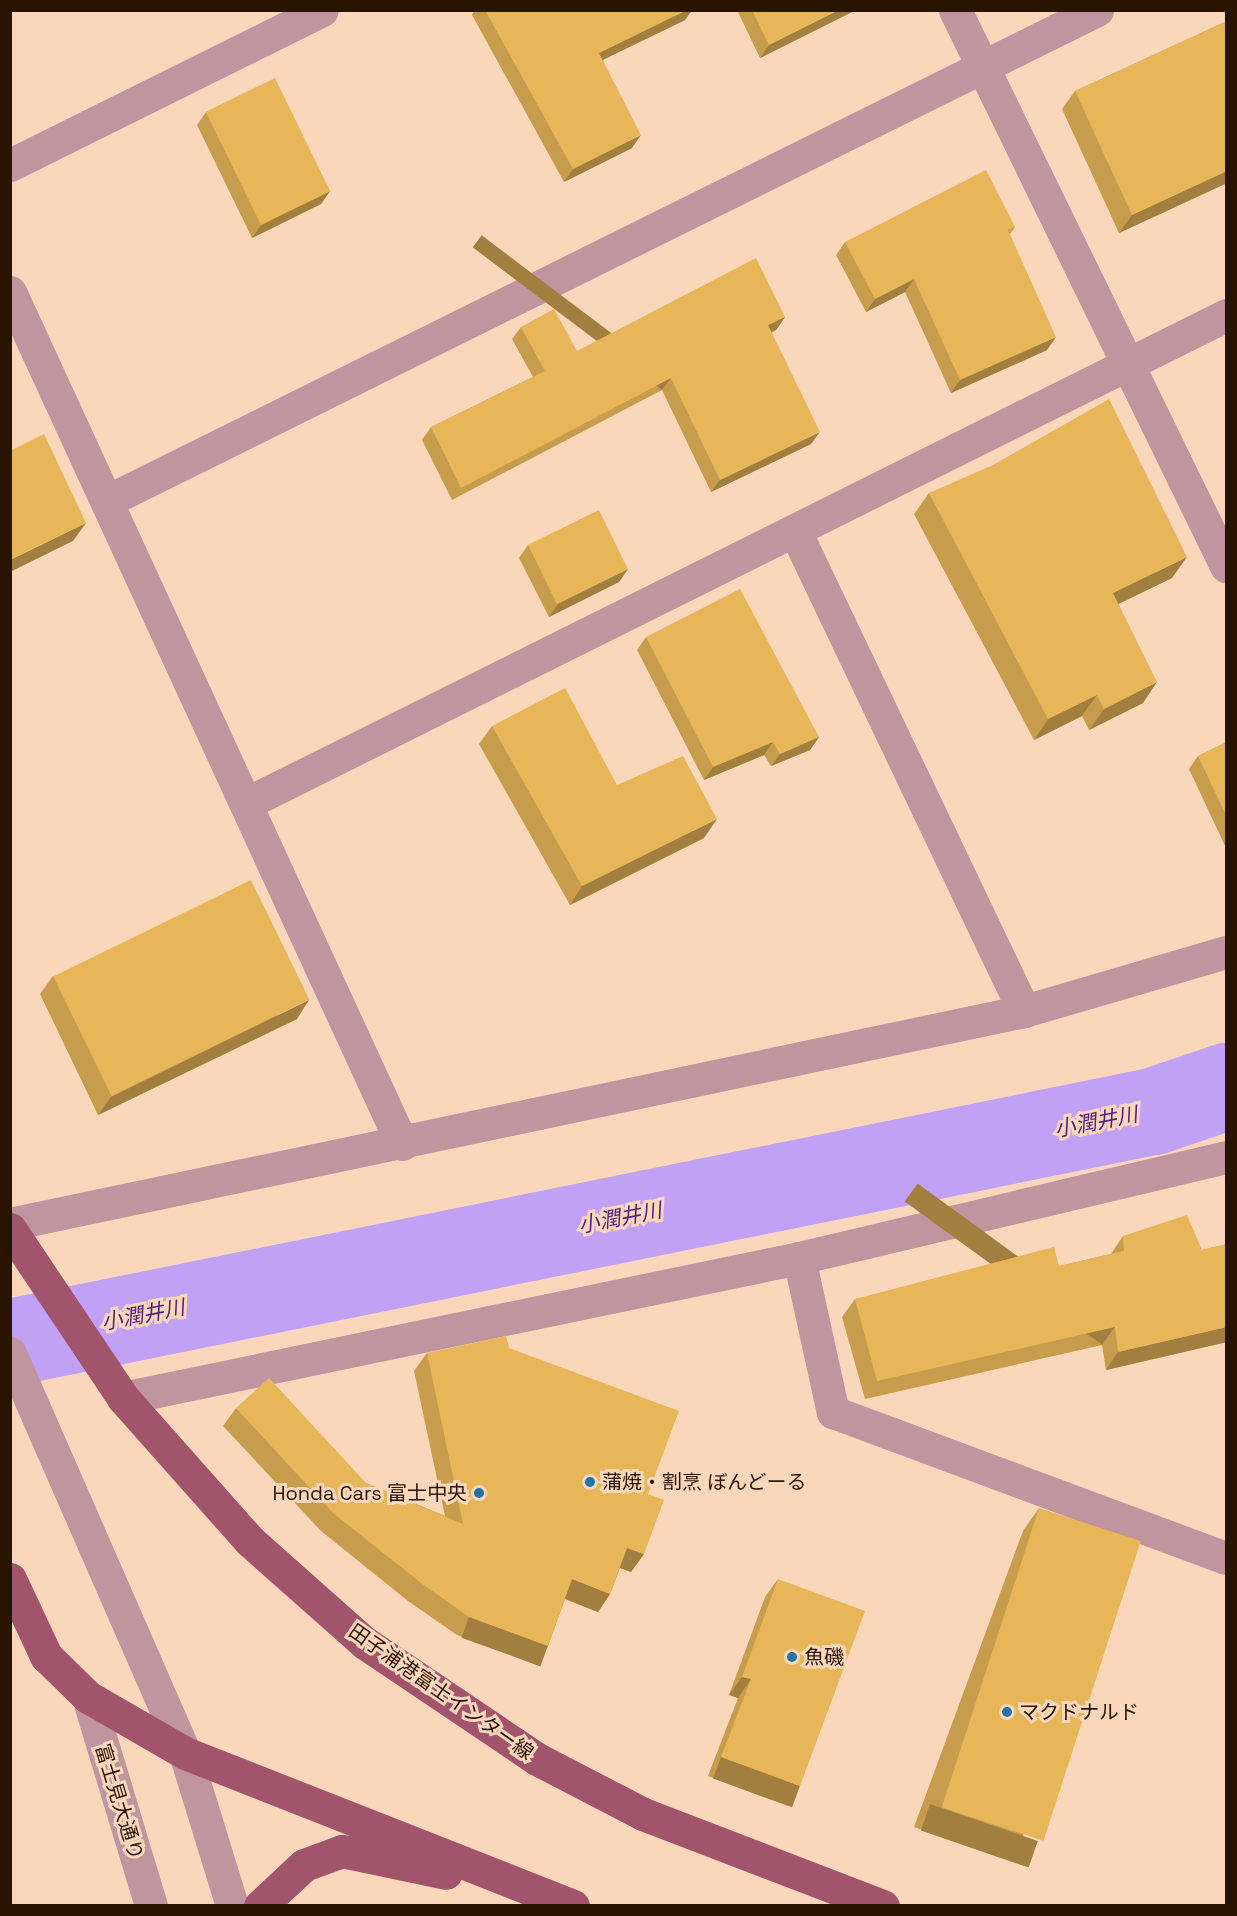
<!DOCTYPE html>
<html>
<head>
<meta charset="utf-8">
<style>
	body { margin:0 }
	#map { position:relative; width:1237px; height:1916px; overflow:hidden; background:#fad7ba; font-family:"Space Grotesk","Noto Sans JP",sans-serif }
	div>[style] { position:absolute }
	[style*='--x'] { left:calc(var(--x)*1px); top:calc(var(--y)*1px); width:calc(var(--w)*1px); rotate:calc(var(--a)*1deg) }
	.river>* { height:87px; margin:-43.5px; padding:0 43.5px; transform-origin:43.5px; border-radius:43.5px; background:#c1a1f6 }
	.minor>* { height:33px; margin:-16.5px; padding:0 16.5px; transform-origin:16.5px; border-radius:16.5px; background:#c195a0 }
	.major>* { height:33px; margin:-16.5px; padding:0 16.5px; transform-origin:16.5px; border-radius:16.5px; background:#a2546d }
	.wall>* { inset:0; background:#c79d4d }
	.shaded-wall>* { inset:0; background:#a27f3e; transform-origin:0 0 }
	.building>* { inset:0; background:#e7b659; transform-origin:0 0 }
	.dots>* { width:16px; height:16px; translate:-50% -50%; box-sizing:border-box; border:3px solid #fad7ba; border-radius:50% }
	span { translate:-50% -50%; white-space:nowrap; text-align:center; line-height:1.15; -webkit-text-stroke:6px #fad7ba; paint-order:stroke }
	.poi-label { font-size:20px; color:#291402 }
	.left { translate:0 -50%; text-align:left }
	.right { translate:-100% -50%; text-align:right }
	.street-label { font-size:20px; color:#291402 }
	.water-label { font-size:21px; color:#502183; font-style:italic }
	.frame { position:absolute; inset:0; border:12px solid #291402; pointer-events:none }
</style>
</head>
<body>
<div id="map">
	<div class="river">
		<i style="--x:10;--y:1342;--w:1166;--a:-11.43"></i>
		<i style="--x:1153;--y:1111;--w:77;--a:-18.9"></i>
	</div>
	<div class="minor">
		<i style="--x:955;--y:10;--w:619;--a:64.01"></i>
		<i style="--x:10;--y:165;--w:348;--a:-26.4"></i>
		<i style="--x:10;--y:292;--w:938;--a:65.29"></i>
		<i style="--x:109;--y:500;--w:1103;--a:-26.38"></i>
		<i style="--x:796;--y:533;--w:530;--a:64.5"></i>
		<i style="--x:249;--y:802;--w:1092;--a:-26.49"></i>
		<i style="--x:10;--y:1224;--w:1036;--a:-11.86"></i>
		<i style="--x:1024;--y:1011;--w:210;--a:-16.3"></i>
		<i style="--x:799;--y:1258;--w:158;--a:77.6"></i>
		<i style="--x:833;--y:1412;--w:419;--a:20.4"></i>
		<i style="--x:10;--y:1353;--w:437;--a:66.4"></i>
		<i style="--x:185;--y:1753;--w:160;--a:72.9"></i>
		<i style="--x:123;--y:1398;--w:690;--a:-11.7"></i>
		<i style="--x:799;--y:1258;--w:439;--a:-13.3"></i>
		<i style="--x:88;--y:1697;--w:218;--a:73.2"></i>
	</div>
	<div class="major">
		<i style="--x:10;--y:1229;--w:203;--a:56.2"></i>
		<i style="--x:123;--y:1398;--w:191;--a:48.4"></i>
		<i style="--x:250;--y:1541;--w:154;--a:41.6"></i>
		<i style="--x:365;--y:1643;--w:207;--a:34"></i>
		<i style="--x:537;--y:1759;--w:119;--a:27.4"></i>
		<i style="--x:643;--y:1814;--w:257;--a:21"></i>
		<i style="--x:10;--y:1579;--w:85;--a:64.9"></i>
		<i style="--x:46;--y:1656;--w:59;--a:44.3"></i>
		<i style="--x:88;--y:1697;--w:112;--a:30"></i>
		<i style="--x:185;--y:1753;--w:417;--a:21.5"></i>
		<i style="--x:260;--y:1906;--w:60;--a:-43"></i>
		<i style="--x:304;--y:1865;--w:40;--a:-20.2"></i>
		<i style="--x:342;--y:1851;--w:106;--a:11.9"></i>
	</div>
	<div class="wall">
		<i style="clip-path:polygon(474px 10px,692px 10px,685px 20px,603px 60px,632px 148px,564px 182px,472px 15px)"></i>
		<i style="clip-path:polygon(737px 10px,856px 10px,760px 58px)"></i>
		<i style="clip-path:polygon(1227px 21px,1227px 183px,1119px 233px,1062px 109px,1075px 91px)"></i>
		<i style="clip-path:polygon(206px 112px,330px 191px,321px 204px,252px 238px,197px 125px)"></i>
		<i style="clip-path:polygon(1015px 227px,1010px 234px,1047px 350px,951px 393px,905px 292px,866px 312px,836px 255px,845px 242px)"></i>
		<i style="clip-path:polygon(785px 317px,776px 330px,772px 332px,811px 444px,711px 492px,662px 390px,452px 500px,422px 440px,431px 427px,533px 377px,512px 339px,521px 327px,577px 351px)"></i>
		<i style="clip-path:polygon(929px 493px,1172px 578px,1118px 604px,1143px 703px,1089px 730px,1082px 716px,1034px 740px,914px 514px)"></i>
		<i style="clip-path:polygon(528px 545px,628px 569px,619px 582px,549px 617px,519px 558px)"></i>
		<i style="clip-path:polygon(646px 637px,819px 737px,810px 750px,771px 766px,764px 755px,704px 780px,637px 650px)"></i>
		<i style="clip-path:polygon(492px 726px,617px 785px,704px 838px,570px 905px,479px 744px)"></i>
		<i style="clip-path:polygon(1227px 742px,1227px 848px,1226px 848px,1189px 769px,1198px 756px)"></i>
		<i style="clip-path:polygon(53px 976px,297px 1019px,98px 1115px,40px 994px)"></i>
		<i style="clip-path:polygon(1123px 1236px,1202px 1250px,1227px 1244px,1227px 1342px,1106px 1370px,1102px 1345px,865px 1399px,842px 1317px,855px 1299px,1059px 1266px,1111px 1254px)"></i>
		<i style="clip-path:polygon(509px 1348px,648px 1494px,644px 1554px,631px 1572px,620px 1568px,610px 1594px,598px 1612px,565px 1599px,548px 1646px,536px 1664px,457px 1635px,408px 1601px,321px 1531px,223px 1426px,236px 1408px,366px 1483px,445px 1516px,414px 1371px,427px 1353px)"></i>
		<i style="clip-path:polygon(1039px 1508px,1022px 1864px,914px 1827px,1023px 1531px)"></i>
		<i style="clip-path:polygon(778px 1579px,787px 1805px,708px 1776px,738px 1698px,729px 1695px,765px 1597px)"></i>
	</div>
	<div class="shaded-wall">
		<i style="clip-path:polygon(687px 10px,692px 10px,685px 20px,590px 66px,599px 53px)"></i>
		<i style="clip-path:polygon(839px 10px,856px 10px,760px 58px,769px 45px)"></i>
		<i style="clip-path:polygon(641px 135px,632px 148px,564px 182px,573px 169px)"></i>
		<i style="clip-path:polygon(1227px 171px,1227px 183px,1119px 233px,1132px 215px)"></i>
		<i style="clip-path:polygon(330px 191px,321px 204px,252px 238px,261px 225px)"></i>
		<i style="clip-path:polygon(914px 279px,905px 292px,866px 312px,875px 299px)"></i>
		<i style="clip-path:polygon(785px 317px,776px 330px,760px 338px,768px 325px)"></i>
		<i style="clip-path:polygon(1056px 337px,1047px 350px,951px 393px,960px 380px)"></i>
		<i style="left:671px;top:378px;width:15px;height:237px;rotate:127deg"></i>
		<i style="clip-path:polygon(820px 432px,811px 444px,711px 492px,720px 480px)"></i>
		<i style="clip-path:polygon(86px 523px,73px 541px,10px 572px,10px 560px)"></i>
		<i style="clip-path:polygon(1187px 557px,1172px 578px,1098px 614px,1113px 593px)"></i>
		<i style="clip-path:polygon(628px 569px,619px 582px,549px 617px,558px 604px)"></i>
		<i style="clip-path:polygon(1157px 682px,1143px 703px,1089px 730px,1104px 709px)"></i>
		<i style="clip-path:polygon(1097px 695px,1082px 716px,1034px 740px,1048px 719px)"></i>
		<i style="clip-path:polygon(819px 737px,810px 750px,771px 766px,780px 754px)"></i>
		<i style="clip-path:polygon(773px 742px,764px 755px,704px 780px,713px 767px)"></i>
		<i style="clip-path:polygon(717px 819px,704px 838px,570px 905px,582px 886px)"></i>
		<i style="clip-path:polygon(309px 1000px,297px 1019px,98px 1115px,111px 1097px)"></i>
		<i style="left:1115px;top:1327px;width:22px;height:244px;rotate:126deg"></i>
		<i style="clip-path:polygon(1227px 1327px,1227px 1342px,1106px 1370px,1118px 1352px)"></i>
		<i style="clip-path:polygon(627px 1548px,644px 1554px,631px 1572px,615px 1566px)"></i>
		<i style="clip-path:polygon(572px 1579px,610px 1594px,598px 1612px,560px 1597px)"></i>
		<i style="left:469px;top:1617px;width:84px;height:22px;rotate:20deg"></i>
		<i style="clip-path:polygon(742px 1677px,751px 1679px,738px 1698px,729px 1695px)"></i>
		<i style="left:721px;top:1757px;width:84px;height:23px;rotate:20deg"></i>
		<i style="left:930px;top:1804px;width:114px;height:28px;rotate:19deg"></i>
	</div>
	<div class="building">
		<i style="clip-path:polygon(485px 10px,687px 10px,599px 53px,641px 135px,573px 169px)"></i>
		<i style="clip-path:polygon(752px 10px,839px 10px,769px 45px)"></i>
		<i style="clip-path:polygon(1227px 21px,1227px 171px,1132px 215px,1075px 91px)"></i>
		<i style="left:275px;top:78px;width:126px;height:77px;rotate:64deg"></i>
		<i style="clip-path:polygon(986px 170px,1015px 227px,1008px 230px,1056px 337px,960px 380px,914px 279px,875px 299px,845px 242px)"></i>
		<i style="clip-path:polygon(756px 258px,785px 317px,768px 325px,820px 432px,720px 480px,671px 378px,461px 488px,431px 427px,545px 371px,521px 327px,554px 309px,577px 351px)"></i>
		<i style="clip-path:polygon(1109px 399px,1187px 557px,1113px 593px,1157px 682px,1104px 709px,1097px 695px,1048px 719px,929px 493px,993px 465px)"></i>
		<i style="clip-path:polygon(44px 434px,86px 523px,10px 560px,10px 451px)"></i>
		<i style="left:599px;top:510px;width:66px;height:79px;rotate:64deg"></i>
		<i style="clip-path:polygon(740px 589px,819px 737px,780px 754px,773px 742px,713px 767px,646px 637px)"></i>
		<i style="clip-path:polygon(565px 688px,617px 785px,683px 756px,717px 819px,582px 886px,492px 726px)"></i>
		<i style="clip-path:polygon(1227px 742px,1227px 817px,1198px 756px)"></i>
		<i style="left:251px;top:880px;width:133px;height:220px;rotate:64deg"></i>
		<i style="clip-path:polygon(1187px 1215px,1202px 1250px,1227px 1244px,1227px 1327px,1118px 1352px,1115px 1327px,877px 1381px,855px 1299px,1054px 1247px,1059px 1266px,1124px 1251px,1123px 1236px)"></i>
		<i style="clip-path:polygon(506px 1336px,509px 1348px,679px 1411px,648px 1494px,664px 1500px,644px 1554px,627px 1548px,610px 1594px,572px 1579px,548px 1646px,469px 1617px,421px 1583px,333px 1513px,236px 1408px,269px 1378px,366px 1483px,463px 1524px,427px 1353px)"></i>
		<i style="left:1039px;top:1508px;width:107px;height:315px;rotate:18deg"></i>
		<i style="clip-path:polygon(778px 1579px,865px 1611px,800px 1786px,721px 1757px,751px 1679px,742px 1677px)"></i>
	</div>
	<div class="dots">
		<i style="left:590px;top:1482px;background:#2473a5"></i>
		<i style="left:479px;top:1493px;background:#2473a5"></i>
		<i style="left:792px;top:1657px;background:#2473a5"></i>
		<i style="left:1007px;top:1712px;background:#2473a5"></i>
	</div>
	<div class="poi-label">
		<span class="left" style="left:602px;top:1482px">蒲焼・割烹 ぼんどーる</span>
		<span class="right" style="left:467px;top:1493px">Honda Cars 富士中央</span>
		<span class="left" style="left:804px;top:1657px">魚磯</span>
		<span class="left" style="left:1019px;top:1712px">マクドナルド</span>
	</div>
	<div class="street-label">
		<span style="left:441px;top:1692px;rotate:35deg">田子浦港富士インター線</span>
		<span style="left:119px;top:1802px;rotate:73deg">富士見大通り</span>
	</div>
	<div class="water-label">
		<span style="left:1096px;top:1122px;rotate:-11deg">小潤井川</span>
		<span style="left:620px;top:1218px;rotate:-11deg">小潤井川</span>
		<span style="left:143px;top:1315px;rotate:-11deg">小潤井川</span>
	</div>
	<div class="frame"></div>
</div>
</body>
</html>
